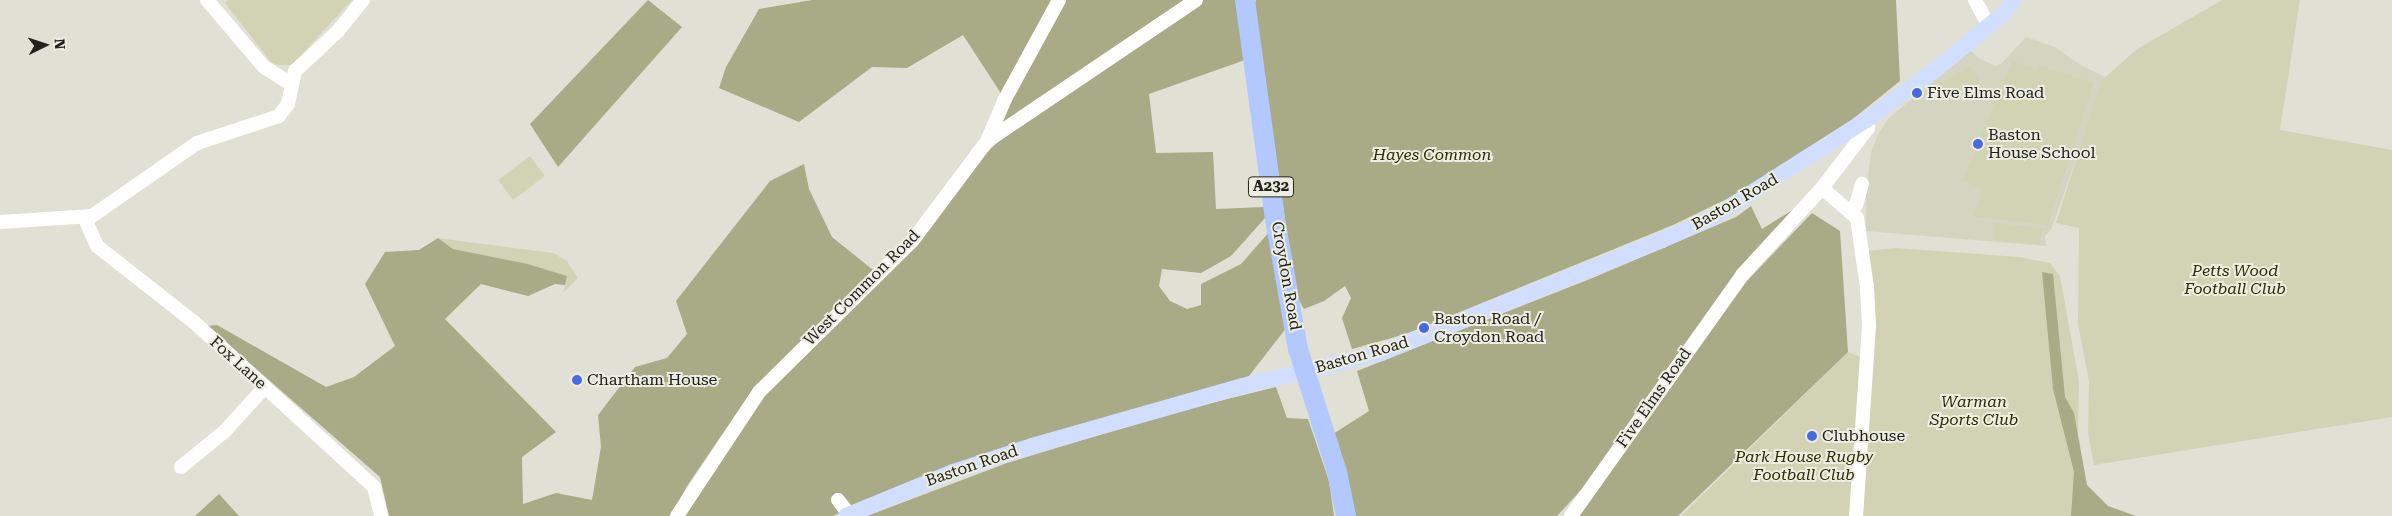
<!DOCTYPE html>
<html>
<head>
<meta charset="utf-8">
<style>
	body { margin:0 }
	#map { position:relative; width:2392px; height:516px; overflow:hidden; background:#e0e1d4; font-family:"Roboto Serif",serif }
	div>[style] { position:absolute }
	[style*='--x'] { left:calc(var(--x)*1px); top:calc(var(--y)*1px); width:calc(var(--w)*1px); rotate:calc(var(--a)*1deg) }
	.built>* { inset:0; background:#d4d5c1 }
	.green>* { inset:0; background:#d2d3b4; transform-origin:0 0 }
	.forest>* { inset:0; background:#a9aa86 }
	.minor>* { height:14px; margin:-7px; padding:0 7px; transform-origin:7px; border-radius:7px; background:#fff }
	.major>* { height:16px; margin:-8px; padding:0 8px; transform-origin:8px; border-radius:8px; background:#d1deff }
	.highway>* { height:20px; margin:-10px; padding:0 10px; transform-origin:10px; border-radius:10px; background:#b2c8ff }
	.dots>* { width:14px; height:14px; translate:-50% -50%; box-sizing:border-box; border:2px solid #edeee1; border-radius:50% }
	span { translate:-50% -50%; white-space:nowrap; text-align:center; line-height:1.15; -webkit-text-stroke:4px #edeee1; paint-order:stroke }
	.shield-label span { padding:1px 4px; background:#edeee1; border:1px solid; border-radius:4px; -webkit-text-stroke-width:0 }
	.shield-label { font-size:15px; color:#21221d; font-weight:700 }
	.poi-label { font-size:16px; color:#21221d }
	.left { translate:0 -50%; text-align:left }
	.park-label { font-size:16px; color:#2c2c00; font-style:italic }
	.street-label { font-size:16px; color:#21221d }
	.north { position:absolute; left:20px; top:20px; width:50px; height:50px; -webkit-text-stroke:4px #edeee1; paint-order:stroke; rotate:86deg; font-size:14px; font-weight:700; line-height:20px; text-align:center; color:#21221d }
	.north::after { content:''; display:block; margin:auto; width:18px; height:22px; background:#21221d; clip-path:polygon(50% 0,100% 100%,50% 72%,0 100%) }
</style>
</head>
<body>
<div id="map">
	<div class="built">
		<i style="clip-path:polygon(2026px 37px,2055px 47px,2079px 64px,2105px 77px,2051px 230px,2045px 236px,2046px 246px,1866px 231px,1866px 192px,1871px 153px,1878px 134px,1889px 118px,1970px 50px,1979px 58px,1995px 66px,2001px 64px)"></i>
	</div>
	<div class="green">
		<i style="clip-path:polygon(228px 0,352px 0,292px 65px,278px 65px,271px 62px,225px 3px)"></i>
		<i style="clip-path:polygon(2222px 0,2300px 0,2280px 130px,2392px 150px,2392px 417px,2094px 465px,2088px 433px,2089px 382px,2078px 323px,2079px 228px,2056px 223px,2101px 81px,2137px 49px)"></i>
		<i style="clip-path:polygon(2012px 61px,2036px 69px,2038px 65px,2094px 83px,2048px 225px,1973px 217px,1982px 189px,1963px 180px)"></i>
		<i style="left:1970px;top:66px;width:19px;height:33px;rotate:58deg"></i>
		<i style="left:530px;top:156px;width:25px;height:40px;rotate:53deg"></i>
		<i style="left:1995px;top:223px;width:47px;height:17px;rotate:6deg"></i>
		<i style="clip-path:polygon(438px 238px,553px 253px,567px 261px,578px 278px,563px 293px,567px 276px,528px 264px,453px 249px)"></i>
		<i style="clip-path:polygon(1896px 248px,2019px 257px,2050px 263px,2060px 276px,2079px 381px,2078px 450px,2087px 516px,1862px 516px,1864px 251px)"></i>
		<i style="clip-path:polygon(1848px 352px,1863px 358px,1851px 516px,1681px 516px)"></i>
	</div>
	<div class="forest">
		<i style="clip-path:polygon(648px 0,682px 27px,558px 167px,530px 124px)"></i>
		<i style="clip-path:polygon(812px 0,1054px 0,1002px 95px,963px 35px,907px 68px,872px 67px,799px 122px,719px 88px,726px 67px,759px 9px)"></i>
		<i style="clip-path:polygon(1066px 0,1187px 0,990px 134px,1025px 75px)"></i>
		<i style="clip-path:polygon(1201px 0,1237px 0,1245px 60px,1149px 94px,1156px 153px,1213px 152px,1216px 209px,1264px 207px,1265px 218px,1231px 256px,1201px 273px,1162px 269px,1159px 286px,1170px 301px,1187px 309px,1201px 305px,1201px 284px,1241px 264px,1271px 230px,1287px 327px,1249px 376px,866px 501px,833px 516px,684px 516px,764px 395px,976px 162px,997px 143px)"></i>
		<i style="clip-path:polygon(1256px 0,1896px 0,1900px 81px,1849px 122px,1733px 196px,1673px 225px,1406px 334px,1352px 349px,1342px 318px,1351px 298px,1345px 286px,1324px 301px,1304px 309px,1296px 295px,1254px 7px)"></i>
		<i style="clip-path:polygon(804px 164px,809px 189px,832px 237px,873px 270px,753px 389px,687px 486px,671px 516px,389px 516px,380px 477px,207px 326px,217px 325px,326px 387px,354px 377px,395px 346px,365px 284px,385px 252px,419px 250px,438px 238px,453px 249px,528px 264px,567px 276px,565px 285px,555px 284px,528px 296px,481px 284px,445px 319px,556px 432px,522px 457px,523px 504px,556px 493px,592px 500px,601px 447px,598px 415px,635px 367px,667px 358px,687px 334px,676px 301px,770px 181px)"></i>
		<i style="clip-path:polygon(1751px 206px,1762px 229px,1799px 206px,1591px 479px,1557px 516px,1349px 516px,1333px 434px,1369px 411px,1357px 371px,1590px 279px,1736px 217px)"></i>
		<i style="clip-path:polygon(1812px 213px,1840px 231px,1848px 352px,1678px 516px,1575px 516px,1746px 282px)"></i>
		<i style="clip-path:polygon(2042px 272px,2053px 274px,2065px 397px,2074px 413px,2087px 485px,2108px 506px,2136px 516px,2071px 516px,2074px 472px,2053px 389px)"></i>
		<i style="clip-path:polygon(1276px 387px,1287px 418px,1308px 419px,1329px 481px,1334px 516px,867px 516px,1007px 463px,1175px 412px)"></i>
		<i style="clip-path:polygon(219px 494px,239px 516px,195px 516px)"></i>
	</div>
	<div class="minor">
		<i style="--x:207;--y:0;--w:88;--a:49.6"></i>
		<i style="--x:264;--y:67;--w:32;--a:32"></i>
		<i style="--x:1975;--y:0;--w:30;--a:62"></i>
		<i style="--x:987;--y:141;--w:46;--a:-66.8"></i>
		<i style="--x:1005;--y:99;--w:113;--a:-61.4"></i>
		<i style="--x:1822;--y:188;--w:46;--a:40.6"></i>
		<i style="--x:1857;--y:218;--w:70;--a:81.8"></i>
		<i style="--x:1867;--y:287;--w:39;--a:87"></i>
		<i style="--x:1869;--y:326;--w:190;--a:93.9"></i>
		<i style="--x:1851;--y:212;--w:9;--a:-54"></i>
		<i style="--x:1856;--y:205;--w:22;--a:-74"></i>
		<i style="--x:85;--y:219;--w:30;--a:66"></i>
		<i style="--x:97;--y:246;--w:123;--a:38.1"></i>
		<i style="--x:194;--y:322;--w:244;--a:42.5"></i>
		<i style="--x:374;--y:487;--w:30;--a:76"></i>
		<i style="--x:0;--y:222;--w:92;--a:-3.7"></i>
		<i style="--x:92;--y:216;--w:128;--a:-34.8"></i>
		<i style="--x:197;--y:143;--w:86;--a:-18.2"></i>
		<i style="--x:279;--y:116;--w:15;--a:-53"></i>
		<i style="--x:288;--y:104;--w:34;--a:-78"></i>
		<i style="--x:295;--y:71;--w:59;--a:-42.9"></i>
		<i style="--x:338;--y:31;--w:40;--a:-51"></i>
		<i style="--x:181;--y:467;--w:57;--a:-39.3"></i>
		<i style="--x:225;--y:431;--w:59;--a:-47.7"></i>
		<i style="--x:838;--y:500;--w:18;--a:52"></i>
		<i style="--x:677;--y:516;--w:149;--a:-56.5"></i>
		<i style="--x:759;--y:392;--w:216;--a:-44.6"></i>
		<i style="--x:913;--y:240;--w:124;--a:-53.2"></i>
		<i style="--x:987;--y:141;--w:252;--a:-34"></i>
		<i style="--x:1571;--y:516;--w:296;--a:-54.6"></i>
		<i style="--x:1742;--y:275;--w:118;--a:-47.4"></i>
		<i style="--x:1822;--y:188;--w:76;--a:-52.5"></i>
		<i style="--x:1868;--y:128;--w:8;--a:-104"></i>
	</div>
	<div class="major">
		<i style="--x:846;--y:516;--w:116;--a:-22.4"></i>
		<i style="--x:953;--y:472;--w:83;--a:-18.2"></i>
		<i style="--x:1032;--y:446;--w:219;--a:-15.9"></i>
		<i style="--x:1243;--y:386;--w:142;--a:-13.4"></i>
		<i style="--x:1381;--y:353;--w:303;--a:-21.9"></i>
		<i style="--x:1662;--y:240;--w:55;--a:-23.7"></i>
		<i style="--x:1712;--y:218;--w:183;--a:-32.5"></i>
		<i style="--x:1866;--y:120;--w:84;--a:-35.8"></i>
		<i style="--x:1934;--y:71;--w:89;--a:-39.6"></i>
		<i style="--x:2003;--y:14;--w:18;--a:-52"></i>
	</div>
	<div class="highway">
		<i style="--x:1245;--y:0;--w:221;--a:82.2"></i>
		<i style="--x:1275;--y:219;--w:132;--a:80"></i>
		<i style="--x:1298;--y:349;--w:129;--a:72.4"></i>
		<i style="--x:1337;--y:472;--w:45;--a:78.4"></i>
	</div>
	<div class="dots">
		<i style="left:1917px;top:93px;background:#476bde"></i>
		<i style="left:1978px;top:144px;background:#476bde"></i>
		<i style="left:1424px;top:328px;background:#476bde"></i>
		<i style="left:577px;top:380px;background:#476bde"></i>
		<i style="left:1812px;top:436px;background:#476bde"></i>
	</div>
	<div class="shield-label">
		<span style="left:1271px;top:187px">A232</span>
	</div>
	<div class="poi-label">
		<span class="left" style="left:1927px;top:93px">Five Elms Road</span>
		<span class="left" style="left:1988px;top:144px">Baston<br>House School</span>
		<span class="left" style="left:1434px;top:328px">Baston Road /<br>Croydon Road</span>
		<span class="left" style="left:587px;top:380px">Chartham House</span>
		<span class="left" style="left:1822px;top:436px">Clubhouse</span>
	</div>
	<div class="park-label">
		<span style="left:1432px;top:155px">Hayes Common</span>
		<span style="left:2235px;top:280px">Petts Wood<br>Football Club</span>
		<span style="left:1974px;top:411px">Warman<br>Sports Club</span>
		<span style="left:1804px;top:466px">Park House Rugby<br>Football Club</span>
	</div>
	<div class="street-label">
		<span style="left:1735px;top:202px;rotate:-30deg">Baston Road</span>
		<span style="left:1286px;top:276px;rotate:80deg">Croydon Road</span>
		<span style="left:862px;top:288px;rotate:-45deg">West Common Road</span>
		<span style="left:1362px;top:355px;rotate:-16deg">Baston Road</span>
		<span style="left:238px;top:363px;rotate:42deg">Fox Lane</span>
		<span style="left:1654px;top:398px;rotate:-55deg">Five Elms Road</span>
		<span style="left:972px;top:466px;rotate:-19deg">Baston Road</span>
	</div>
	<div class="north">N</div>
</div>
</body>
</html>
